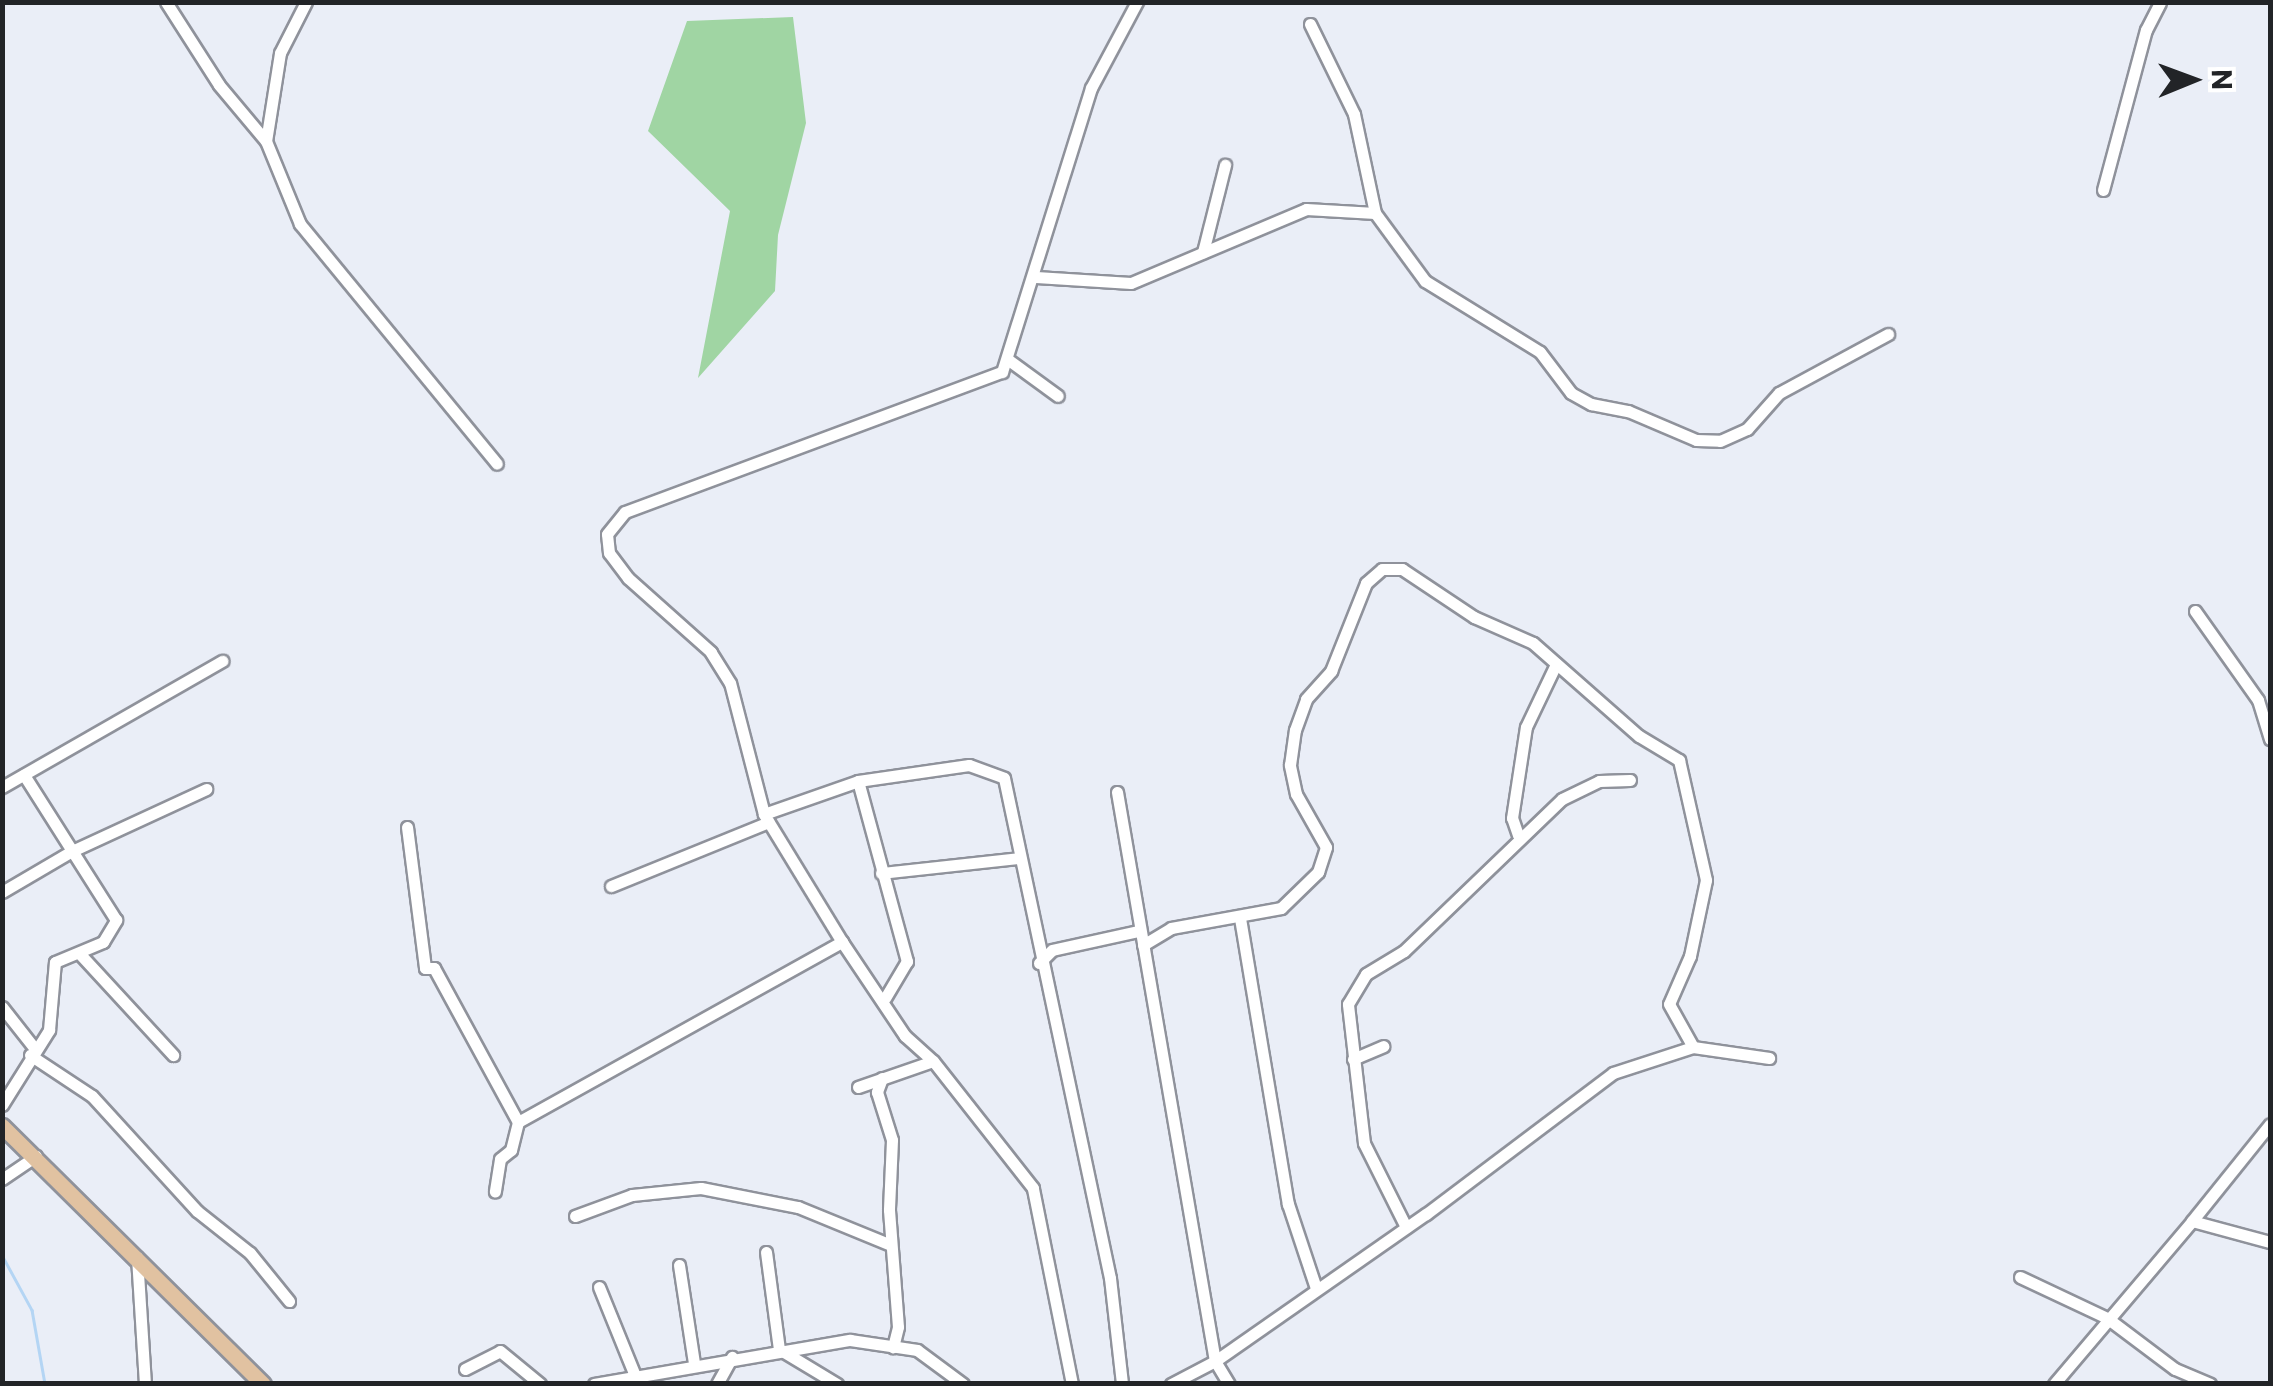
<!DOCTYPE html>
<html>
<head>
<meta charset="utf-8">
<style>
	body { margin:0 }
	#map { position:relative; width:2273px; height:1386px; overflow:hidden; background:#eaeef7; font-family:Commissioner,sans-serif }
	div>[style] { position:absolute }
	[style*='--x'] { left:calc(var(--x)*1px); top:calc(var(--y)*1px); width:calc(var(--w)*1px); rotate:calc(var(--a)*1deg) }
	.green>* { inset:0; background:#a0d5a3 }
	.stream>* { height:2.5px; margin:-1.25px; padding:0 1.25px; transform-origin:1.25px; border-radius:1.25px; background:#b4d5f4 }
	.roads { filter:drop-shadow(2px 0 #8f929b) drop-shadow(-2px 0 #8f929b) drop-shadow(0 2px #8f929b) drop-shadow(0 -2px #8f929b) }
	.minor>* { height:11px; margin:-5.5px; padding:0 5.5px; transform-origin:5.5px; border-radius:5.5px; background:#fff }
	.major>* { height:15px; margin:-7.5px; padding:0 7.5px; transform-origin:7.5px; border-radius:7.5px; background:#e1c2a1 }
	span { translate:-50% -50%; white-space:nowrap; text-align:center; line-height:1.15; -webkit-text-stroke:8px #fff; paint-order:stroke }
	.frame { position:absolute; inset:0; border:5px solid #222427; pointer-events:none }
	.north { position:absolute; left:2143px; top:30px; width:100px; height:100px; -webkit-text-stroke:8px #fff; paint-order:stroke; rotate:89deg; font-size:28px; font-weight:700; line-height:40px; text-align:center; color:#222427 }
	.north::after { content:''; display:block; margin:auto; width:35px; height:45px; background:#222427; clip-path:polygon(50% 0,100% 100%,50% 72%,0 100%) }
</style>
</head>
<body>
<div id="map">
	<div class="green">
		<i style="clip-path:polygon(793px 17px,806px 123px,778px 235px,775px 291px,698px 378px,730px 211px,648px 131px,687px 21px)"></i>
	</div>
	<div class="stream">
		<i style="--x:2;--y:1255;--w:63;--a:61.4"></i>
		<i style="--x:32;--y:1310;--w:75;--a:80"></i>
	</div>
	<div class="roads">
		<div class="minor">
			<i style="--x:166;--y:2;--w:98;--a:57.4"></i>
			<i style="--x:219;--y:85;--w:73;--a:50"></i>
			<i style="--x:306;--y:2;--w:57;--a:117"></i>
			<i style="--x:280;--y:53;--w:89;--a:99"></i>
			<i style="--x:266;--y:141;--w:90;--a:67.7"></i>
			<i style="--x:300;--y:224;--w:310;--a:50.6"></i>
			<i style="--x:1310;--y:24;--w:100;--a:63.9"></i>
			<i style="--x:1354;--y:114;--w:101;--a:78"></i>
			<i style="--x:1375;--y:213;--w:84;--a:53.7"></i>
			<i style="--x:1425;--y:281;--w:135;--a:31.7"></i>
			<i style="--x:1540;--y:352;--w:51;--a:52.9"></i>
			<i style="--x:1571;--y:393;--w:23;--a:29"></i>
			<i style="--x:1591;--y:404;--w:38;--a:11"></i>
			<i style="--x:1628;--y:411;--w:74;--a:23.1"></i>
			<i style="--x:1696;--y:440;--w:24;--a:2"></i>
			<i style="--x:1720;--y:441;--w:30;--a:-24"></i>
			<i style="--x:1747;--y:429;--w:48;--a:-48.4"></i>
			<i style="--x:1779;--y:393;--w:124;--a:-28.4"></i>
			<i style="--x:2103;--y:190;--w:166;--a:-75"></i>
			<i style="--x:2146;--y:30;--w:31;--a:-63"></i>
			<i style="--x:1203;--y:252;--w:90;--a:-75.8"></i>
			<i style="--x:1036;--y:277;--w:95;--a:3.6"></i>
			<i style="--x:1131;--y:283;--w:190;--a:-22.9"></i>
			<i style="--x:1306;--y:209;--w:69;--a:3.3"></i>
			<i style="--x:1010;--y:361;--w:59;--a:36.1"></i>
			<i style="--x:2195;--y:611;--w:109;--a:54.7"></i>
			<i style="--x:2258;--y:700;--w:41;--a:72.9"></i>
			<i style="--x:858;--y:781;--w:187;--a:74.8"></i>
			<i style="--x:907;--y:961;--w:43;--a:120.7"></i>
			<i style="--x:2;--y:787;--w:254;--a:-29.8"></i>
			<i style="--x:1117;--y:792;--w:577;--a:80.23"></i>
			<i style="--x:1215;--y:1361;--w:27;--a:59"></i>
			<i style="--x:764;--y:814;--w:100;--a:-19.3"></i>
			<i style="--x:858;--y:781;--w:112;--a:-8.2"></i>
			<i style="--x:969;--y:765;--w:37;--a:20"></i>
			<i style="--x:1004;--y:778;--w:511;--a:78.03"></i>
			<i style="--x:1110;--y:1278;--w:107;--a:83.5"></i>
			<i style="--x:407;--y:827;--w:142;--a:82.7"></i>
			<i style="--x:425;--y:968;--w:9;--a:0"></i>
			<i style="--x:434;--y:968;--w:175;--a:61.4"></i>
			<i style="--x:518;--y:1122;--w:29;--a:104"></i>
			<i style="--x:511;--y:1150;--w:14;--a:141"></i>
			<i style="--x:500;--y:1159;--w:33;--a:99"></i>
			<i style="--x:1518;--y:835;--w:18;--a:-109"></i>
			<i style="--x:1512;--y:818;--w:92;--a:-81.3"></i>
			<i style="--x:1526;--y:727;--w:70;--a:-64.5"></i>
			<i style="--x:881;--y:873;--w:139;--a:-6.2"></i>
			<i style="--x:611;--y:886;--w:170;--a:-22.1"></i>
			<i style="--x:2;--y:892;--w:81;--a:-30.4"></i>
			<i style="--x:72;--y:851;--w:148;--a:-24.8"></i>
			<i style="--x:1240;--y:918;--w:290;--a:80.5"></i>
			<i style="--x:1288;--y:1204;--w:89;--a:71.6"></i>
			<i style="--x:1143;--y:945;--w:33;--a:-31"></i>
			<i style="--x:1171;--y:928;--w:112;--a:-10.3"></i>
			<i style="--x:1281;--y:908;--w:52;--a:-44.2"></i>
			<i style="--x:1318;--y:872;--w:26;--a:-72"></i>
			<i style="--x:1326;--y:847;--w:61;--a:-119.5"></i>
			<i style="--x:1296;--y:794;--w:30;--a:-102"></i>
			<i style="--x:1290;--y:765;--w:35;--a:-82"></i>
			<i style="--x:1295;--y:730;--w:33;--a:-70"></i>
			<i style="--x:1306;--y:699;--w:38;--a:-48"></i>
			<i style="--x:1331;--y:671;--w:95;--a:-68.3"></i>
			<i style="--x:1366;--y:583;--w:21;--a:-41"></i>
			<i style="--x:1382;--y:569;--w:20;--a:0"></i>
			<i style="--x:1402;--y:569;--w:87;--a:33.7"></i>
			<i style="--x:1474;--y:617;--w:64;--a:23.8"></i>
			<i style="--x:1533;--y:643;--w:141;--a:41.3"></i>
			<i style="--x:1639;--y:736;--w:47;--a:31"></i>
			<i style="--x:1679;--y:760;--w:123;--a:77.3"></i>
			<i style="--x:1706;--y:880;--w:78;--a:101.9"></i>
			<i style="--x:1690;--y:956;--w:52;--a:113.6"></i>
			<i style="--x:1669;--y:1004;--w:49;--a:60.8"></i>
			<i style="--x:79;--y:953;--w:139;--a:47.3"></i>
			<i style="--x:1039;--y:963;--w:18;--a:-45"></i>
			<i style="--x:1052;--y:950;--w:88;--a:-12.5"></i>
			<i style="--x:2;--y:1007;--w:53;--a:51.8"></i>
			<i style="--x:30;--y:1055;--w:74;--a:33.5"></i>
			<i style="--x:92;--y:1096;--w:156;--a:47.6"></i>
			<i style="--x:197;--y:1211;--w:68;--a:38.4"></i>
			<i style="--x:250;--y:1253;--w:62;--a:50.9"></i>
			<i style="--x:1353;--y:1059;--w:33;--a:-23"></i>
			<i style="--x:882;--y:1078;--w:15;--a:110"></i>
			<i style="--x:877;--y:1092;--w:50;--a:72.6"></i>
			<i style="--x:892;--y:1140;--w:70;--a:92.5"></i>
			<i style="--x:889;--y:1210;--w:117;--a:85.6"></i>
			<i style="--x:898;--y:1327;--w:21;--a:104"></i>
			<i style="--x:858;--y:1087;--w:79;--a:-19.1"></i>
			<i style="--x:2;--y:1105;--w:89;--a:-57.9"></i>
			<i style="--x:49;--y:1030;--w:68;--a:-85"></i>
			<i style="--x:55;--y:962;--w:52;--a:-22.6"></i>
			<i style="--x:103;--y:942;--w:26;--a:-59"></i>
			<i style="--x:116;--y:920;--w:172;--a:-122.4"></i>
			<i style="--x:518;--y:1122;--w:371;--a:-29.1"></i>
			<i style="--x:2;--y:1179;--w:41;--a:-34.1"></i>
			<i style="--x:575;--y:1216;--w:61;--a:-20.2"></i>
			<i style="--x:632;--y:1195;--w:69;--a:-5.8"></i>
			<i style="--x:701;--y:1188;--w:99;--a:11.1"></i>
			<i style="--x:798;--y:1207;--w:100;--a:22.2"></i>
			<i style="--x:2192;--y:1221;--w:124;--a:-51.2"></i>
			<i style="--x:1406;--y:1227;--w:94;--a:-116.6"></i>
			<i style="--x:1364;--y:1143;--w:140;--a:-96.6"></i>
			<i style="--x:1348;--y:1004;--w:35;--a:-59"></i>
			<i style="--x:1366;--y:974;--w:44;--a:-31.2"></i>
			<i style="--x:1404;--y:951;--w:219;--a:-43.9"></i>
			<i style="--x:1562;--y:799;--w:41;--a:-25.9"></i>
			<i style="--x:1599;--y:781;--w:31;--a:-2"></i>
			<i style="--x:766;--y:1252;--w:98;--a:82.4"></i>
			<i style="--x:779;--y:1349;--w:68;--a:31.1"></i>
			<i style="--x:137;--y:1257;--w:127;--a:86.4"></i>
			<i style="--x:679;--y:1265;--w:99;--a:81.3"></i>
			<i style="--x:2020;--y:1277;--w:96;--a:25.2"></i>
			<i style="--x:2107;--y:1318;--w:85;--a:36.9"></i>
			<i style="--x:2175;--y:1369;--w:38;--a:23"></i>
			<i style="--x:599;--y:1287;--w:93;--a:67.9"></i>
			<i style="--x:465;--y:1369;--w:39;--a:-27"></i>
			<i style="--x:500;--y:1351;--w:52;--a:39.5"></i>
			<i style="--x:594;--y:1384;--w:260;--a:-9.8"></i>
			<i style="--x:850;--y:1340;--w:68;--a:8.5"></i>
			<i style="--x:917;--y:1350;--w:57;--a:36.5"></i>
			<i style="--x:717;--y:1384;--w:31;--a:-61"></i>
			<i style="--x:1072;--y:1384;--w:200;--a:-101.3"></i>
			<i style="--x:1033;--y:1188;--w:162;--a:-128.2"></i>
			<i style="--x:933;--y:1061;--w:38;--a:-138"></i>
			<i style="--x:905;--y:1036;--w:113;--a:-123.8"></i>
			<i style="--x:842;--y:942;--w:150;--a:-121.4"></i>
			<i style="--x:764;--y:814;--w:135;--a:-104.5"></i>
			<i style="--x:730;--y:683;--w:36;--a:-122"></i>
			<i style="--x:711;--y:652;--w:111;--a:-138.3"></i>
			<i style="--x:628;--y:578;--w:31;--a:-127"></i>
			<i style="--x:609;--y:553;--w:19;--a:-96"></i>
			<i style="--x:607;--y:534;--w:28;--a:-51"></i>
			<i style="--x:625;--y:512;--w:402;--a:-20.4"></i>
			<i style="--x:1002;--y:372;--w:298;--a:-72.6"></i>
			<i style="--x:1091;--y:88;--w:98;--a:-61.9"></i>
			<i style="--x:1171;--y:1384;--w:50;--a:-27.6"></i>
			<i style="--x:1215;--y:1361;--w:257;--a:-34.9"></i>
			<i style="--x:1426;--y:1214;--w:234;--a:-37"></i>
			<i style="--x:1613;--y:1073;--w:84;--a:-18"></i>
			<i style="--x:1693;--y:1047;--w:77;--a:8.2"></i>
			<i style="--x:2054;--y:1384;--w:214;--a:-49.7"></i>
			<i style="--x:2192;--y:1221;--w:81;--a:15.1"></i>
		</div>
		<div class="major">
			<i style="--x:2;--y:1126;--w:367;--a:44.7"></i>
		</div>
	</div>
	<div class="frame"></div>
	<div class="north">N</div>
</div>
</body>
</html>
